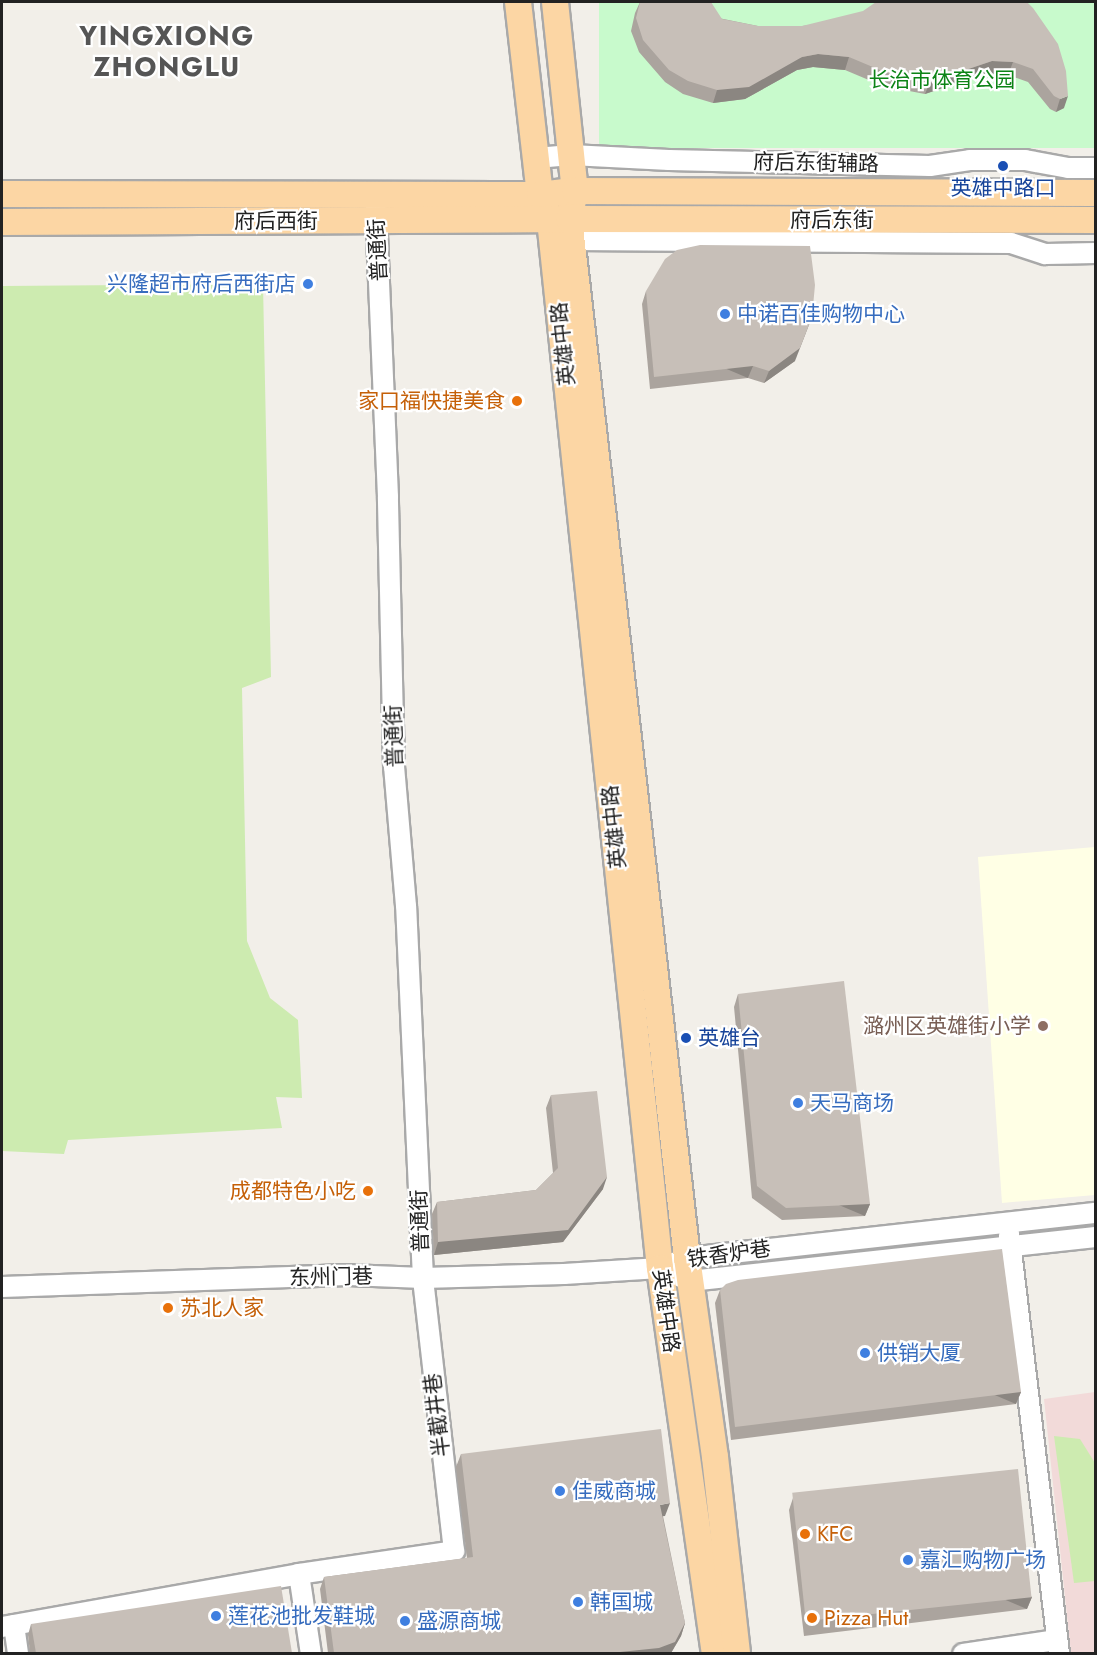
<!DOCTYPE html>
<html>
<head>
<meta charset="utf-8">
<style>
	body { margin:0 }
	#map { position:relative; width:1097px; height:1655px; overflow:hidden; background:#f2efe9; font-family:Jost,"Noto Sans SC",sans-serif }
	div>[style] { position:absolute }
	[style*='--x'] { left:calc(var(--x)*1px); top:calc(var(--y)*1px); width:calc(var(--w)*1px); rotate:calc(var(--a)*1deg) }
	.commercial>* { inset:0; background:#f2dad9 }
	.education>* { inset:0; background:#ffffe5 }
	.grass>* { inset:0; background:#cdebb0 }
	.park>* { inset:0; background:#c8facc; transform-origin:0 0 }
	.roads { filter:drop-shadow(2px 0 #a9a9a9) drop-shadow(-2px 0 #a9a9a9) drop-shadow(0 2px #a9a9a9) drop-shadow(0 -2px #a9a9a9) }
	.minor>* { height:20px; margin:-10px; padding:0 10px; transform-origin:10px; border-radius:10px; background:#fff }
	.major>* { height:26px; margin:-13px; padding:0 13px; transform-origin:13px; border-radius:13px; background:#fcd6a4 }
	.wall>* { inset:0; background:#aba49e }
	.shaded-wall>* { inset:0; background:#8b8681; transform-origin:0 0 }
	.building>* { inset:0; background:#c7bfb8; transform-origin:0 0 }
	.dots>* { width:16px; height:16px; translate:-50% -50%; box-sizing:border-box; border:3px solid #fff; border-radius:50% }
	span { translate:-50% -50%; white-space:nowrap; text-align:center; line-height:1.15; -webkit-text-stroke:4.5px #fff; paint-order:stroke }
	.park-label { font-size:21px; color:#0c8416 }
	.street-label { font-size:21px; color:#222 }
	.transit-label { font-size:21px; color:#164399 }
	.left { translate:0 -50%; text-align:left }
	.shop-label { font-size:21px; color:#366cbe }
	.right { translate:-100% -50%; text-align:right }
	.food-label { font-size:21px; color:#c56008 }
	.education-label { font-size:21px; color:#785e54 }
	.district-label { font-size:27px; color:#555; font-weight:700; letter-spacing:1.5px }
	.frame { position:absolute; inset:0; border:3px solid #222; pointer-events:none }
</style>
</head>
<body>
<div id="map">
	<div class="commercial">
		<i style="clip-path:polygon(1095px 1392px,1095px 1653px,1071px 1653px,1044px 1399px)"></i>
	</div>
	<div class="education">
		<i style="clip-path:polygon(1095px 847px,1095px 1195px,1002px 1203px,978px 857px)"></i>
	</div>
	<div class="grass">
		<i style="clip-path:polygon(263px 284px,271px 677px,242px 688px,247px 941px,270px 998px,298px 1020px,302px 1098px,276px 1097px,282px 1128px,68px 1140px,64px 1154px,2px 1151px,2px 286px)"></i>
		<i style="clip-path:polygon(1054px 1436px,1080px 1439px,1095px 1463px,1095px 1581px,1074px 1583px)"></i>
	</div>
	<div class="park">
		<i style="left:599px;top:2px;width:496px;height:146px"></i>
	</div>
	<div class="roads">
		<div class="minor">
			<i style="--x:536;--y:158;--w:35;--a:-5"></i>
			<i style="--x:571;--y:155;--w:98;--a:2.9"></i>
			<i style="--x:669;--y:160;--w:261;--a:1.3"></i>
			<i style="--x:930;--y:166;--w:40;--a:-8.5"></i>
			<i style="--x:970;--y:160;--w:55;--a:0"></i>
			<i style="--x:1025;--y:160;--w:44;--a:10.5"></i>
			<i style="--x:1068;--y:168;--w:28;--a:0"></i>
			<i style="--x:572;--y:240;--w:439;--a:0.4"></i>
			<i style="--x:1011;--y:243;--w:36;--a:18"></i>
			<i style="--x:1045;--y:254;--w:51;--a:-1.1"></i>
			<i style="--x:1009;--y:1234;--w:423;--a:83.2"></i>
			<i style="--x:679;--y:1276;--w:12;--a:24"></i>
			<i style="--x:690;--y:1281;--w:408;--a:-6.2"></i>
			<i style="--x:2;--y:1287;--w:346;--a:-2"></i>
			<i style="--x:348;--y:1275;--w:75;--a:2.3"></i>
			<i style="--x:423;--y:1278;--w:141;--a:-1.6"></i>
			<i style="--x:564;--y:1274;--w:96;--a:-3.6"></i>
			<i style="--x:660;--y:1268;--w:29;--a:-20"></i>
			<i style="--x:687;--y:1258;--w:411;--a:-6.3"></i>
			<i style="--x:299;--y:1574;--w:81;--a:81.5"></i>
			<i style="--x:14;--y:1625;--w:29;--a:82"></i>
			<i style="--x:2;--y:1627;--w:302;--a:-10.1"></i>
			<i style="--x:299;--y:1574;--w:157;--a:-8.4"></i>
			<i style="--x:454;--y:1551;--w:275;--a:-96.5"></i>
			<i style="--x:423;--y:1278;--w:372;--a:-92.6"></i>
			<i style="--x:406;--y:906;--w:140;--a:-94.9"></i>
			<i style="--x:394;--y:767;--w:270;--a:-91.3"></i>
			<i style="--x:388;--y:497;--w:289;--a:-92.4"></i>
			<i style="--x:963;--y:1654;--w:95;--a:-8.5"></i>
		</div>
		<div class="major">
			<i style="--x:518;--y:2;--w:194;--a:83.5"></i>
			<i style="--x:540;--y:195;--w:27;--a:68"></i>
			<i style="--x:550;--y:220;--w:1054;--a:84.01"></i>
			<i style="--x:660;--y:1268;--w:390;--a:81.9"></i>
			<i style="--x:555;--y:2;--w:190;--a:84"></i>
			<i style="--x:575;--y:191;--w:29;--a:102"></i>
			<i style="--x:569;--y:219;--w:1046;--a:83.52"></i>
			<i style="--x:687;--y:1258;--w:201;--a:82"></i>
			<i style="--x:715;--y:1457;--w:198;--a:83.6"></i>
			<i style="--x:2;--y:194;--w:538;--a:0.11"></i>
			<i style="--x:540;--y:195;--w:35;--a:-7"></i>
			<i style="--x:575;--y:191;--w:521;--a:0.22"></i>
			<i style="--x:2;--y:222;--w:567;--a:-0.3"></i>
			<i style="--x:569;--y:219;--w:527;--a:0.11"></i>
		</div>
	</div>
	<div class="wall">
		<i style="clip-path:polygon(640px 2px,758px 26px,802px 26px,1027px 2px,1064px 108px,1056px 112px,1050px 109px,1028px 82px,1008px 75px,987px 73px,925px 94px,883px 86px,845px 70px,813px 67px,797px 70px,745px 99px,713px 103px,683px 94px,665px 82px,639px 52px,631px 31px,635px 13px)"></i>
		<i style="clip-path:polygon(646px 291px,795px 361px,764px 383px,748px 378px,650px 389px,642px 304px)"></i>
		<i style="clip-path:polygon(738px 994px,870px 1204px,865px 1216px,782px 1220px,752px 1198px,734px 1007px)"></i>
		<i style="clip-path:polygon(551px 1095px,603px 1189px,563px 1242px,434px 1255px,432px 1214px,437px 1202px,536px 1190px,553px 1173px,546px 1108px)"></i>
		<i style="clip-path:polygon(720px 1290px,1021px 1392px,1016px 1404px,731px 1440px,715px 1303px)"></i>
		<i style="clip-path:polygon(461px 1454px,665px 1516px,663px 1516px,685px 1623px,681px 1636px,671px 1653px,328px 1653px,320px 1589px,324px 1577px,467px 1558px,456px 1467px)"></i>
		<i style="clip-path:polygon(793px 1498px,1032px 1597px,1027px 1609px,804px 1636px,789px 1510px)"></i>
		<i style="clip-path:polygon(31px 1624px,292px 1653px,30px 1653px,28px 1635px)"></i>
	</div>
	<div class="shaded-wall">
		<i style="clip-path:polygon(818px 54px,849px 57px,845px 70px,813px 67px,797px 70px,745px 99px,713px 103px,717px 90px,802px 57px)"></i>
		<i style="clip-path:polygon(992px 61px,1013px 62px,1008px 75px,987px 73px,925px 94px,930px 82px)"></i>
		<i style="clip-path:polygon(1068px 96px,1064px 108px,1056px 112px,1060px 99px)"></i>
		<i style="clip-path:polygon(812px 317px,795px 361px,764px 383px,769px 371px)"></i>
		<i style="left:753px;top:366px;width:13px;height:100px;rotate:113deg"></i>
		<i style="clip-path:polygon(607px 1177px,603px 1189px,563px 1242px,434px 1255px,438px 1242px)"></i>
		<i style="left:870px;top:1204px;width:13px;height:84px;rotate:113deg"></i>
		<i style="left:1021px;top:1392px;width:13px;height:288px;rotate:113deg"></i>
		<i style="clip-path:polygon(670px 1503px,665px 1516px,656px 1517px,660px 1505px)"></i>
		<i style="left:1032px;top:1597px;width:13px;height:225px;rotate:113deg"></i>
		<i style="clip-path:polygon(685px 1623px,681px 1636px,671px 1653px,610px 1653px)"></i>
	</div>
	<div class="building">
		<i style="clip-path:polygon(640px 2px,711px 2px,722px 19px,758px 26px,802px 26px,863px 11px,876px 2px,1027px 2px,1033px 8px,1058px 44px,1066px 71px,1068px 96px,1060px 99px,1054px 96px,1033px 69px,1013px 62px,992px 61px,930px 82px,887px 73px,849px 57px,818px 54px,802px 57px,749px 87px,717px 90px,688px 81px,669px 70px,643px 40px,636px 18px)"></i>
		<i style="clip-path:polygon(700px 245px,810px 246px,815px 285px,812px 317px,800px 348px,769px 371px,753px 366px,654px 377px,646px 291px,665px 259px,677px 250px)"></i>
		<i style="clip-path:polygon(844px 981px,870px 1204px,786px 1208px,757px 1186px,738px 994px)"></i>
		<i style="clip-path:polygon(597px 1091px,607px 1177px,568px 1230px,438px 1242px,437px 1202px,536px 1190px,558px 1168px,551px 1095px)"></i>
		<i style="clip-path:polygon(1002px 1249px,1021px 1392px,735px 1427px,720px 1290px,726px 1284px,738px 1280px)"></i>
		<i style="clip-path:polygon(661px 1429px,670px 1503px,660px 1505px,685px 1623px,675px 1642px,659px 1648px,610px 1653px,334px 1653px,324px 1577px,473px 1557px,461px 1454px)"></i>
		<i style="left:1018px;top:1469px;width:129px;height:227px;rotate:84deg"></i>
		<i style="clip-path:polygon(281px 1586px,292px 1653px,36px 1653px,31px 1624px)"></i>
	</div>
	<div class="dots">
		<i style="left:1003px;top:166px;background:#1a4fb4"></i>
		<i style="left:308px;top:284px;background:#3f7fe0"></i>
		<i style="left:725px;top:314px;background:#3f7fe0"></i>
		<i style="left:517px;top:401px;background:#e8710a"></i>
		<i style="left:1043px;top:1026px;background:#8d6e63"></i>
		<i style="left:686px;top:1038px;background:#1a4fb4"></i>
		<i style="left:798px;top:1103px;background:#3f7fe0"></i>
		<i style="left:368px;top:1191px;background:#e8710a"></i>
		<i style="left:168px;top:1308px;background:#e8710a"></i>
		<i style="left:865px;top:1353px;background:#3f7fe0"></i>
		<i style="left:560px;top:1491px;background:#3f7fe0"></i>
		<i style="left:805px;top:1534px;background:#e8710a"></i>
		<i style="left:908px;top:1560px;background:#3f7fe0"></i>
		<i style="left:578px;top:1602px;background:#3f7fe0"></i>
		<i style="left:216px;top:1616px;background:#3f7fe0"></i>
		<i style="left:812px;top:1618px;background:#e8710a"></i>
		<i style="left:405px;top:1621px;background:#3f7fe0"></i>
	</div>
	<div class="park-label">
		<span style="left:942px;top:80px">长治市体育公园</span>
	</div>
	<div class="street-label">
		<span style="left:816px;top:163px;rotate:1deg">府后东街辅路</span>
		<span style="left:832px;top:220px">府后东街</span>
		<span style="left:276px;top:221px">府后西街</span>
		<span style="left:378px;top:250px;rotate:-93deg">普通街</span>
		<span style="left:563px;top:344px;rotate:-96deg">英雄中路</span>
		<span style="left:394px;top:736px;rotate:-92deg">普通街</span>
		<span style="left:614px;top:827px;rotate:-96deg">英雄中路</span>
		<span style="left:420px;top:1221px;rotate:-92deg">普通街</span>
		<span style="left:729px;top:1254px;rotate:-8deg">铁香炉巷</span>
		<span style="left:331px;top:1277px;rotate:-1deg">东州门巷</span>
		<span style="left:666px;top:1311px;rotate:82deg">英雄中路</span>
		<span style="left:437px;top:1415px;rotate:-97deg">半截井巷</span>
	</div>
	<div class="transit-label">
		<span style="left:1003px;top:188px">英雄中路口</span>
		<span class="left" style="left:698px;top:1038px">英雄台</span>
	</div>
	<div class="shop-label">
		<span class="right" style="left:296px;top:284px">兴隆超市府后西街店</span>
		<span class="left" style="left:737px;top:314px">中诺百佳购物中心</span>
		<span class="left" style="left:810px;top:1103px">天马商场</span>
		<span class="left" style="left:877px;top:1353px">供销大厦</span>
		<span class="left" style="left:572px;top:1491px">佳威商城</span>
		<span class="left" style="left:920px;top:1560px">嘉汇购物广场</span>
		<span class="left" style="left:590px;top:1602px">韩国城</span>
		<span class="left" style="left:228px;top:1616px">莲花池批发鞋城</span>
		<span class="left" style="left:417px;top:1621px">盛源商城</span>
	</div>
	<div class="food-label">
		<span class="right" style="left:505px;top:401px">家口福快捷美食</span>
		<span class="right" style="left:356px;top:1191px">成都特色小吃</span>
		<span class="left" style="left:180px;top:1308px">苏北人家</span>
		<span class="left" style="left:817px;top:1534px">KFC</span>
		<span class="left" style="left:824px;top:1618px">Pizza Hut</span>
	</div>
	<div class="education-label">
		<span class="right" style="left:1031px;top:1026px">潞州区英雄街小学</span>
	</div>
	<div class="district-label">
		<span style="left:167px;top:51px">YINGXIONG<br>ZHONGLU</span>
	</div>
	<div class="frame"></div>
</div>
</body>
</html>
